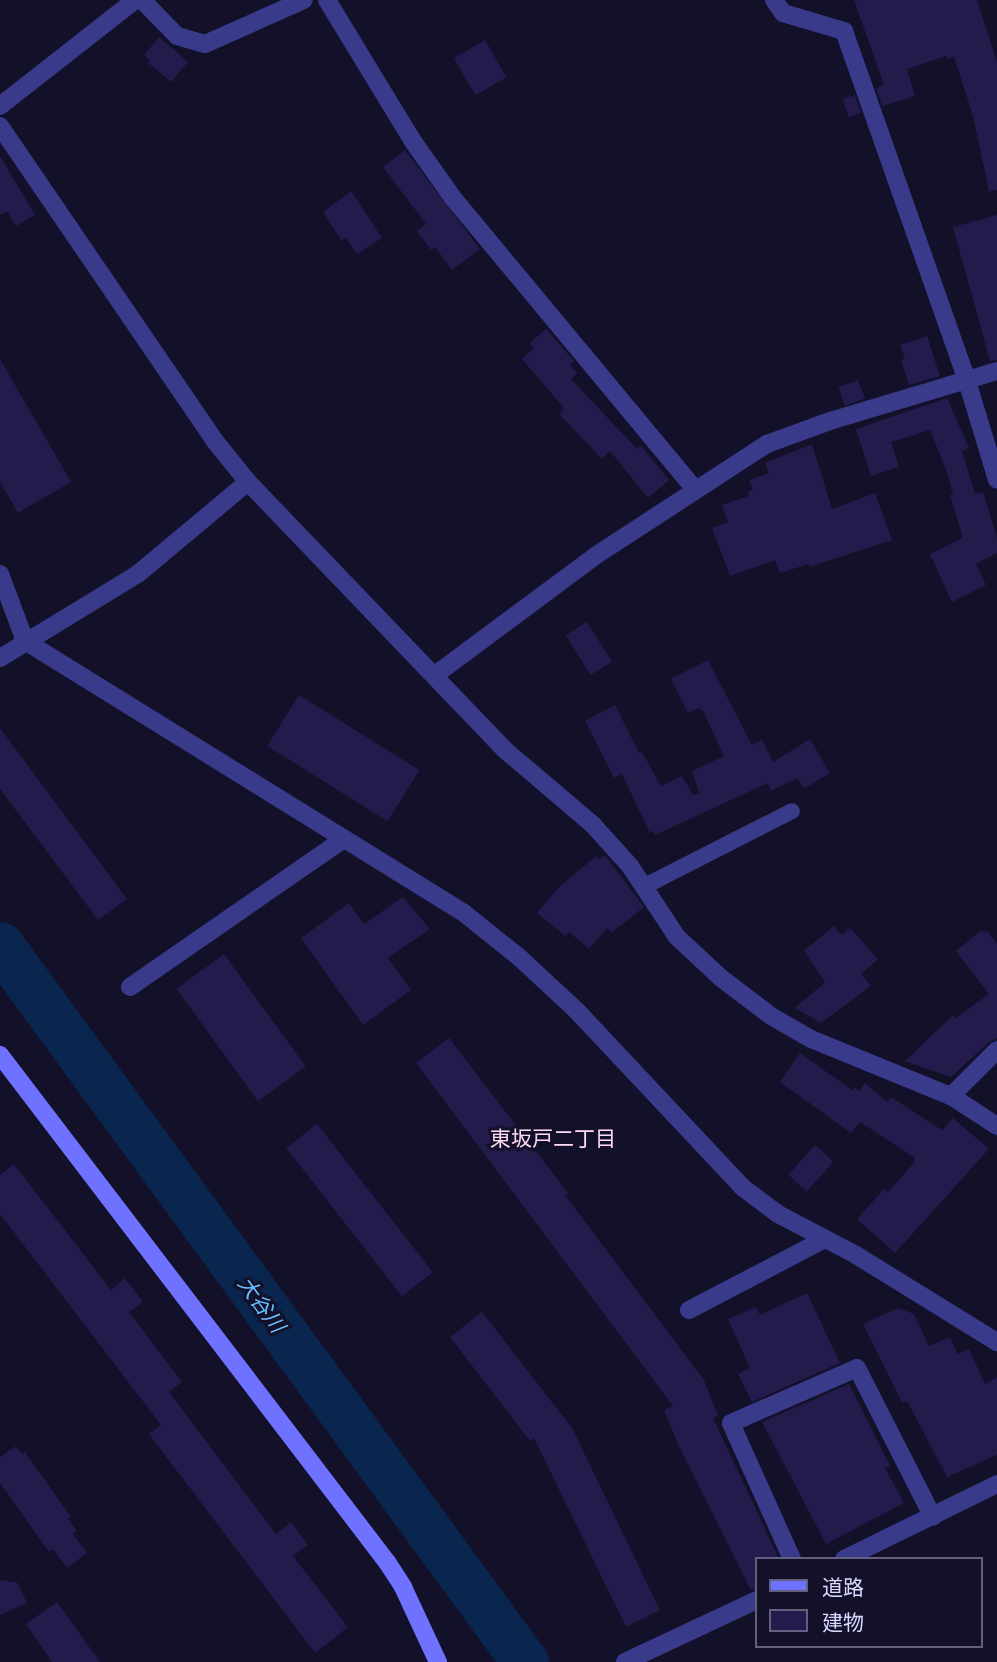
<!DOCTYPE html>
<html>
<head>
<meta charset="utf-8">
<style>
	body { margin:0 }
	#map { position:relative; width:997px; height:1662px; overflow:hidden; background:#13102a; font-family:"Asap Condensed","Noto Sans JP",sans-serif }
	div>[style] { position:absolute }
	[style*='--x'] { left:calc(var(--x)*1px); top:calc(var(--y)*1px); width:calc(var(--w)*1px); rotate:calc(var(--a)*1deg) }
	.river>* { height:47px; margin:-23.5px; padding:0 23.5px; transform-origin:23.5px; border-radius:23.5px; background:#0b264e }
	.building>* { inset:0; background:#231b4b; transform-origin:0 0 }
	.lane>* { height:16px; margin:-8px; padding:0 8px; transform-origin:8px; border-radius:8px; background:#393a8a }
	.street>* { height:18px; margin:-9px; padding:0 9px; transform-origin:9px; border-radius:9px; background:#393a8a }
	.secondary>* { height:18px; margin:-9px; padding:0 9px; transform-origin:9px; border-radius:9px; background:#6f72ff }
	span { translate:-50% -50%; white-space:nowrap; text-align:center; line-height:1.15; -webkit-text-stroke:6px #13102a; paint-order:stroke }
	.neighbourhood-label { font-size:21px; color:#ffdaf3 }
	.water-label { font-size:21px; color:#66bfff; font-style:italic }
	.legend { position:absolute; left:755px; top:1557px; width:228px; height:91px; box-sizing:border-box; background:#13102a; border:2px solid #63607f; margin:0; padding:9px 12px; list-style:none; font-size:21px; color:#dbd8ff }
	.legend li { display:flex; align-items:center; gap:14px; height:35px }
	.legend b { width:35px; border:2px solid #63607f }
</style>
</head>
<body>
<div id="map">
	<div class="river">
		<i style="--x:0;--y:945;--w:889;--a:53.79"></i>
	</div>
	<div class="building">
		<i style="clip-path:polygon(854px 0,977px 0,997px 62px,997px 190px,989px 191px,973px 116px,954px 57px,947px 59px,946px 56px,907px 69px,915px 96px,882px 106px,876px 88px,884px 85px)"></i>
		<i style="clip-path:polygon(159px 37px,188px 62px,171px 82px,147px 62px,150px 60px,144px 55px)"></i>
		<i style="left:485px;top:40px;width:43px;height:36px;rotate:60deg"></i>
		<i style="left:855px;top:95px;width:19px;height:13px;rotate:72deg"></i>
		<i style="clip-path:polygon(405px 150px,480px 249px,452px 270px,435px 247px,431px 250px,417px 231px,426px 224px,383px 167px)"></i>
		<i style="clip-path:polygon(0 156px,35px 215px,16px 226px,7px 211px,0 215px)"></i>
		<i style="clip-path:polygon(351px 191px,382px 238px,357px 254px,346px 238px,341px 240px,323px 212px)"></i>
		<i style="clip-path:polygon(997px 215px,997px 360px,990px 361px,953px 227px)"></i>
		<i style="clip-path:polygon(546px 329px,574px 361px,570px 365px,577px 373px,571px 379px,637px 449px,641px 446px,669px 480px,648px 498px,610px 451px,602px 459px,559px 414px,564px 408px,522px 359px,534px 348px,530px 343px)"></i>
		<i style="clip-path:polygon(927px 336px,940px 376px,909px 385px,901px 360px,905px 359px,900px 345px)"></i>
		<i style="clip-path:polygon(0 359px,71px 482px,18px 513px,0 482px)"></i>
		<i style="left:858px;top:380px;width:20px;height:21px;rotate:70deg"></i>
		<i style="clip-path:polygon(947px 398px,969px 448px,962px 451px,975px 494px,983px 492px,997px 538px,997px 553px,976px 564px,986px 585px,952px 602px,930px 554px,963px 538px,950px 495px,953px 494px,948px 475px,930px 430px,891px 442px,899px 467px,871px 476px,856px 429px)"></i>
		<i style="clip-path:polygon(812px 444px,832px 509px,875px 493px,892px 540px,809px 567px,809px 564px,780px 573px,775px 560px,730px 576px,712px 528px,728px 522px,722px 505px,749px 496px,748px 492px,753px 490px,749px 480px,769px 473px,765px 463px)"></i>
		<i style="left:587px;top:622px;width:47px;height:25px;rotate:58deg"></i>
		<i style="clip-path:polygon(708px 660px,752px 745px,762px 740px,773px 762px,810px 739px,830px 773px,807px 787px,803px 787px,797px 778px,771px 791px,768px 783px,655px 835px,653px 831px,650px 833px,622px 774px,614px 778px,585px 721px,615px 705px,639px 753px,642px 752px,661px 786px,682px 776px,693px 795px,699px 793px,692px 771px,724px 756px,703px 711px,698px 708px,688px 713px,671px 679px)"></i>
		<i style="left:299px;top:695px;width:142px;height:60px;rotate:32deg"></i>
		<i style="clip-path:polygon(0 728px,127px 899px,98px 920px,0 789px)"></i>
		<i style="clip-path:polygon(605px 855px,644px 907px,611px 933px,607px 928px,589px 949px,569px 932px,565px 936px,537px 913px,557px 889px,596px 856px,599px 860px)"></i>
		<i style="clip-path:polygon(403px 897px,430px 929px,388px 958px,411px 990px,363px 1025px,301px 938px,349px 903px,364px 924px)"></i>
		<i style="clip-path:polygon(834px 926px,842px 935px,850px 928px,878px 959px,861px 974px,871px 986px,821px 1023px,795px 1008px,825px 982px,804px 951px)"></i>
		<i style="clip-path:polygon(982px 930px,984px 933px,987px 931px,997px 944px,997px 1038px,989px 1042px,951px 1077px,905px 1061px,953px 1015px,956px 1018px,989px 994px,956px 951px)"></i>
		<i style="left:224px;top:954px;width:139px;height:59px;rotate:54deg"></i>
		<i style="clip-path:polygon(449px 1038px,568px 1193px,565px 1195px,704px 1380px,718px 1416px,713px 1418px,779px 1559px,757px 1559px,757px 1589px,751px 1590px,677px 1442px,664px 1410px,673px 1406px,416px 1063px)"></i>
		<i style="clip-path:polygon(800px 1053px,852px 1090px,855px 1087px,859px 1091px,865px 1083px,887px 1102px,891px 1097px,942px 1130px,953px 1118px,989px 1149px,895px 1253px,857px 1219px,884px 1189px,888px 1192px,914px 1163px,915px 1158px,860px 1122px,851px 1133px,780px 1082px)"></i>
		<i style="left:317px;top:1124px;width:188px;height:39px;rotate:52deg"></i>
		<i style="left:815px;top:1145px;width:25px;height:40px;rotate:42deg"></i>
		<i style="clip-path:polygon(14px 1164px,111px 1290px,125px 1278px,143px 1302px,129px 1312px,182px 1382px,169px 1392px,276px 1534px,291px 1522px,308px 1545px,293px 1556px,348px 1627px,315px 1653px,149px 1434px,161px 1425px,0 1214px,0 1175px)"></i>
		<i style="clip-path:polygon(807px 1293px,840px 1363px,752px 1402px,738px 1374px,750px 1368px,728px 1319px,756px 1307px,760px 1315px)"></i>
		<i style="clip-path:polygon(898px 1308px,914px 1314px,929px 1346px,950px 1337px,958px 1354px,969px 1349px,985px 1384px,997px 1377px,997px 1455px,947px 1477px,907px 1401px,902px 1403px,863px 1324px)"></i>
		<i style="clip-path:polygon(482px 1312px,572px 1428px,660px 1610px,626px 1627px,534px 1438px,530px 1441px,450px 1337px)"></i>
		<i style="clip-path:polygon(849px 1384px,890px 1466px,885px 1468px,904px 1503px,826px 1544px,762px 1422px)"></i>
		<i style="clip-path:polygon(16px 1446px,22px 1454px,25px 1452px,71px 1517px,68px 1519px,77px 1531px,73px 1534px,87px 1553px,67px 1568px,53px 1549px,49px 1552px,0 1483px,0 1457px)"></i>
		<i style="clip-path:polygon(0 1580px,18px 1583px,27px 1603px,0 1615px)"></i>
		<i style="clip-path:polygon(57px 1602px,82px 1637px,100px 1662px,52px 1662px,26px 1624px)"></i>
	</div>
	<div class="lane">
		<i style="--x:643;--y:887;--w:167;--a:-27"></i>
	</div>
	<div class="street">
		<i style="--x:142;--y:0;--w:50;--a:45.8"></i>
		<i style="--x:177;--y:36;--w:29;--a:16"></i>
		<i style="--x:205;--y:44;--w:108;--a:-24"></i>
		<i style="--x:327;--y:0;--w:164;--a:58.7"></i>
		<i style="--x:412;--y:140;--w:71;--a:54.7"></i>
		<i style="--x:453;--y:198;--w:379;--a:50.3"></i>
		<i style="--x:774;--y:0;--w:16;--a:55"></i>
		<i style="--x:783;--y:13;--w:64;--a:16.4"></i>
		<i style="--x:844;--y:31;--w:371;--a:70.6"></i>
		<i style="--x:967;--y:381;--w:103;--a:73.1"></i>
		<i style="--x:0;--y:106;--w:172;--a:-38.1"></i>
		<i style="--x:0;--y:126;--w:380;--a:55.7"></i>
		<i style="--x:214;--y:440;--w:54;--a:51"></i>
		<i style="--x:248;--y:482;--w:371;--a:46.2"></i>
		<i style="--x:505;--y:750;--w:116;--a:40.4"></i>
		<i style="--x:593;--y:825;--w:55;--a:47.9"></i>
		<i style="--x:630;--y:866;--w:85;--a:56.5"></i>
		<i style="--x:677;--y:937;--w:60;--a:43"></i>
		<i style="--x:721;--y:978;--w:63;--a:37.2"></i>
		<i style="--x:771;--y:1016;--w:46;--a:29.9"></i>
		<i style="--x:811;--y:1039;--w:151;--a:22.2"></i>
		<i style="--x:951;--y:1096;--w:55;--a:33.1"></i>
		<i style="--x:0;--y:574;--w:72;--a:69.5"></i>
		<i style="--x:25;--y:641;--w:516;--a:31.78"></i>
		<i style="--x:464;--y:913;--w:72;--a:38.8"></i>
		<i style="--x:520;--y:958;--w:78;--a:42.9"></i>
		<i style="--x:577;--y:1011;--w:241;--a:46.8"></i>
		<i style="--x:742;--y:1187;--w:45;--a:36.9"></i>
		<i style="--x:778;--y:1214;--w:88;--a:27.7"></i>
		<i style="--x:856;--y:1255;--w:166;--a:31.7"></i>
		<i style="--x:0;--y:658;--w:163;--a:-31.4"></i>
		<i style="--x:139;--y:573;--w:142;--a:-39.9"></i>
		<i style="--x:435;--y:675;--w:199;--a:-36.6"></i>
		<i style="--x:595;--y:556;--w:205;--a:-33.1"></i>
		<i style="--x:767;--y:444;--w:67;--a:-20.1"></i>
		<i style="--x:830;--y:421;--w:174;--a:-16.7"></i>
		<i style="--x:130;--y:987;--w:260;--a:-34.7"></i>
		<i style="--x:951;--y:1096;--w:65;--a:-45"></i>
		<i style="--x:689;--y:1310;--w:153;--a:-27.6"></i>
		<i style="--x:792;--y:1559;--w:149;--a:-114.2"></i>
		<i style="--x:731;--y:1423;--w:137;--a:-23.6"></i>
		<i style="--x:857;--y:1368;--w:167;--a:63"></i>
		<i style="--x:844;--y:1559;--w:170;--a:-26.1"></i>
		<i style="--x:625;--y:1662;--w:146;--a:-25.2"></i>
	</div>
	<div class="secondary">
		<i style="--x:0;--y:1055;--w:638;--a:52.65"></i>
		<i style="--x:387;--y:1562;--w:30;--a:57"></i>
		<i style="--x:403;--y:1587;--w:83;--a:65"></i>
	</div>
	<div class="neighbourhood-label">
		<span style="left:553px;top:1138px">東坂戸二丁目</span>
	</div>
	<div class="water-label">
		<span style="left:262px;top:1304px;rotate:54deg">大谷川</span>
	</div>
	<ul class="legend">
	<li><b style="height:9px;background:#6f72ff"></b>道路</li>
	<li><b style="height:19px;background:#231b4b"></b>建物</li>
	</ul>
</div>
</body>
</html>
